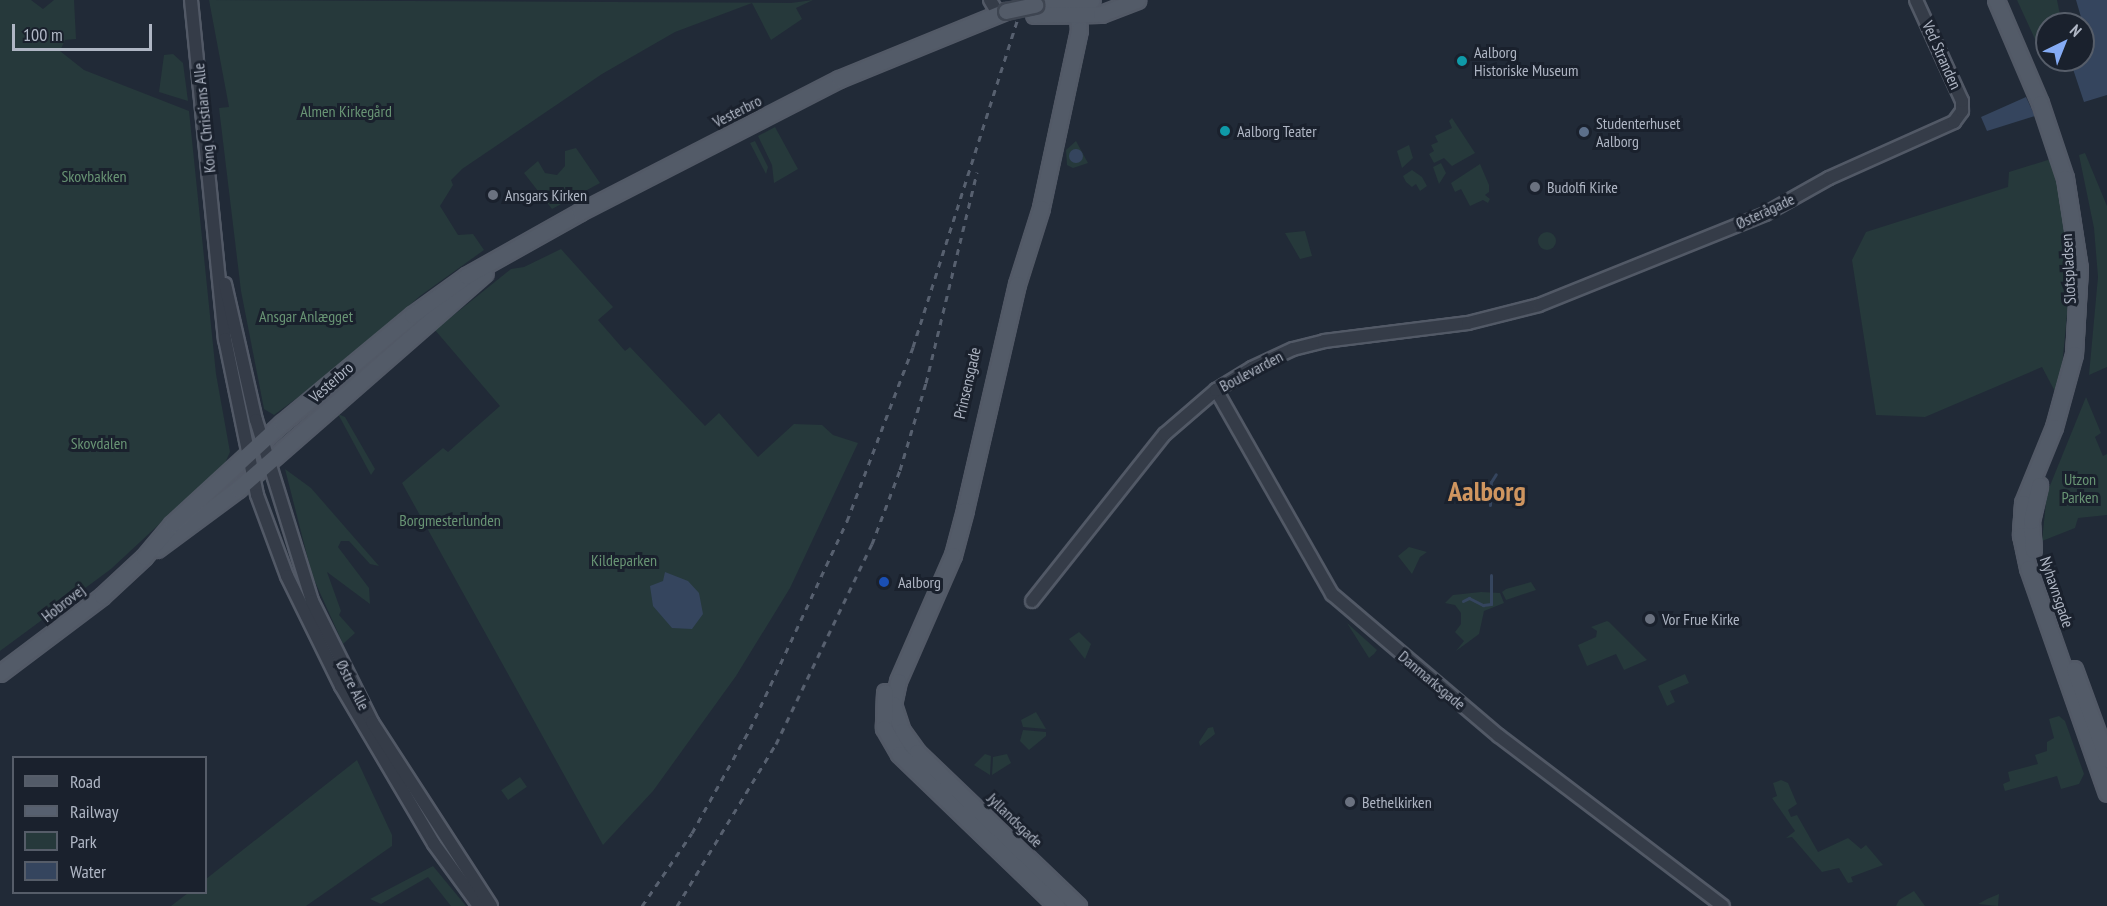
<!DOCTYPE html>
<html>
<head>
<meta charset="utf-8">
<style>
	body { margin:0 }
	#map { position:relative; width:2107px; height:906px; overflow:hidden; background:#212a37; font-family:"PT Sans Narrow",sans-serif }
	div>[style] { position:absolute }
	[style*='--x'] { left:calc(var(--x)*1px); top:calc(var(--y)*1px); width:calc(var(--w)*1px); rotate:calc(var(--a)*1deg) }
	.green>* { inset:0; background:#26393b; transform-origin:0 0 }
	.round { border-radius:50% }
	.water>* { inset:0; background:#35455e }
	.stream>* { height:3px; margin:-1.5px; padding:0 1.5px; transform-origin:1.5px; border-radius:1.5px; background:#35455e }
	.roads { filter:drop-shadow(2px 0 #525966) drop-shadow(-2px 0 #525966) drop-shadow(0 2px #525966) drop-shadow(0 -2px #525966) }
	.minor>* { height:12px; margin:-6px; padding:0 6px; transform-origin:6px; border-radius:6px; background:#353c48 }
	.major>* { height:15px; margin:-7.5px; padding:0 7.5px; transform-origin:7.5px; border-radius:7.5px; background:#535b68 }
	.rail>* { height:3px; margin-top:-1.5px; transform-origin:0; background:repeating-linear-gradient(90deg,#57606f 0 6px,transparent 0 12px) }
	.bridges { filter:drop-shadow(2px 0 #3e4551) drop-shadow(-2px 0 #3e4551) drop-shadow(0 2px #3e4551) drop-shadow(0 -2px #3e4551) }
	.major-bridge>* { height:15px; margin:-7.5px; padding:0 7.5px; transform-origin:7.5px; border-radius:7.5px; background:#535b68 }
	.dots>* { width:16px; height:16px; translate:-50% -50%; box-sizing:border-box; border:3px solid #1a212d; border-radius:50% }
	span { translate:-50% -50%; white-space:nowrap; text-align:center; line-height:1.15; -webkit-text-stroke:6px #1a212d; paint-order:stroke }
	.poi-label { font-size:16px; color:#afb6c4 }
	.left { translate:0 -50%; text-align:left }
	.street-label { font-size:16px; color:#afb6c4 }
	.park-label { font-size:16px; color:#689474 }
	.town-label { font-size:28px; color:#cf955f; font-weight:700 }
	.legend { position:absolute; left:12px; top:756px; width:195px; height:138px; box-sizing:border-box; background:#1a212d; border:2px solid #565d69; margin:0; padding:8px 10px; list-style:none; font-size:18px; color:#afb6c4 }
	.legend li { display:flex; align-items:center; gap:12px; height:30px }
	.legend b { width:30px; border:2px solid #565d69 }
	.north { position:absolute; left:2035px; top:12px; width:60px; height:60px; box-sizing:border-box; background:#1a212d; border:2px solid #565d69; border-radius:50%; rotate:43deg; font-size:16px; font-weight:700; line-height:24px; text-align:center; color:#afb6c4 }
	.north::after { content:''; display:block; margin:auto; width:21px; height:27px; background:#85abf4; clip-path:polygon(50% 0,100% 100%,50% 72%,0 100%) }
	.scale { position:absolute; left:12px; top:24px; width:140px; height:27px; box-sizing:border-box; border:3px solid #afb6c4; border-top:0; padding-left:8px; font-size:18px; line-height:21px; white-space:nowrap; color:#afb6c4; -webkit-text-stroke:4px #1a212d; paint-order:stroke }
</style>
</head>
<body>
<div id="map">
	<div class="green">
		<i style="clip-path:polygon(0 0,31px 0,43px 9px,54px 0,74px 0,76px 39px,65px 40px,60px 51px,84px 70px,189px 111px,216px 374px,230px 452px,225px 463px,111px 569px,0 651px)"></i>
		<i style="clip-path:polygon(209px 0,791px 3px,813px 0,796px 8px,802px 19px,771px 40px,752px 3px,675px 32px,602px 74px,462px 169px,451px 180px,453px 185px,440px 206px,458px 235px,473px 234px,484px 250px,420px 296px,343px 364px,274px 415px,264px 409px,241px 291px,219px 108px,229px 107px)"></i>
		<i style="clip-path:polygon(2017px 0,2057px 0,2062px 24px,2047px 24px,2047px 44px,2039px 48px)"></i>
		<i style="clip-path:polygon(173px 54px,183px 63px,188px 101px,159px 92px,164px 55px)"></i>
		<i style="clip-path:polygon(1452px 118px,1475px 153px,1452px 166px,1444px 158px,1434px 163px,1429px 154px,1434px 151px,1431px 145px,1438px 142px,1435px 136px,1452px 128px,1449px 121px)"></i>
		<i style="clip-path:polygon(775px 127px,798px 169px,774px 183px,772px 165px,758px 136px)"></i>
		<i style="clip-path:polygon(755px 141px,768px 167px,766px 174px,750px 143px)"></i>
		<i style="clip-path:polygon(1076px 141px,1088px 163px,1073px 168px,1067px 165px,1066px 150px)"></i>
		<i style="clip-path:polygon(1409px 145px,1413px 158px,1402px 168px,1397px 151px)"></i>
		<i style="clip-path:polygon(576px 148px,600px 183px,552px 209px,524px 173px,538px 161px,545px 173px,557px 175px,565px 166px,565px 151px)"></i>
		<i style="clip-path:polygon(2085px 153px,2107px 206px,2107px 367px,2089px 375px,2098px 277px,2094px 228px,2079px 155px)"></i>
		<i style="clip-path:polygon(2051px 159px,2062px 197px,2071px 272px,2059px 399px,2042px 367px,1925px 417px,1876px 415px,1852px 260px,1866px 232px,2008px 187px,2009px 172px)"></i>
		<i style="clip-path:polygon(1441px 163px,1446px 173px,1439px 184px,1433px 167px)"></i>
		<i style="clip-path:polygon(1480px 164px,1489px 185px,1489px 192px,1485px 195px,1490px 199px,1488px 203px,1483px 200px,1470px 206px,1461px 189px,1455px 192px,1451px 183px)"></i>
		<i style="clip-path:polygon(1412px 170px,1422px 177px,1427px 186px,1420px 191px,1416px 184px,1412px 187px,1406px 182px,1403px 176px)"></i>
		<i style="clip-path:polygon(1305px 231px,1312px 256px,1300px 259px,1285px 233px)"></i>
		<i class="round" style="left:1538px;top:232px;width:18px;height:18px"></i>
		<i style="clip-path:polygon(561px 249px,613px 307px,598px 320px,625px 351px,630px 347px,705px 426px,719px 413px,758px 457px,794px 424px,822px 425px,833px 435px,858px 443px,790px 588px,736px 676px,653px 791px,603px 845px,402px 483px,443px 448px,448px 452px,500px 406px,435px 330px,511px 269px,524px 267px)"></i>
		<i style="clip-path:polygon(2086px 397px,2101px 433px,2095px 437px,2103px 456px,2107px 454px,2107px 515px,2078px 518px,2075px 528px,2042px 541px,2047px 493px)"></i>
		<i style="clip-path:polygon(338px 414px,345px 417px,375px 469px,371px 475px)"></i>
		<i style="clip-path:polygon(285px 469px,311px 488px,379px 566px,370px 564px,349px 541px,341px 541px,338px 547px,369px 588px,370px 604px,327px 572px,341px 611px,339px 615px,355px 633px,343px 644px,312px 575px)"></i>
		<i style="clip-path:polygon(1409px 547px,1427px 552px,1420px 557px,1412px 574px,1398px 556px)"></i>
		<i style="clip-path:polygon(1531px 582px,1536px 590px,1506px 600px,1502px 592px,1506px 589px)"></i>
		<i style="clip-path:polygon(1481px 592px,1500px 593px,1504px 603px,1484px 611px,1479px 634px,1456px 651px,1464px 641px,1455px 632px,1461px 624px,1461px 613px,1455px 605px,1445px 603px,1453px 595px)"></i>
		<i style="clip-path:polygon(1607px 621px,1609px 622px,1647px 660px,1624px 670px,1616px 654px,1587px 666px,1578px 645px,1596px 637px,1597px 631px,1591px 627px)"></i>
		<i style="clip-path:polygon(1347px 623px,1377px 650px,1374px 654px,1369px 658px)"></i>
		<i style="clip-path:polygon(1079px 632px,1091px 644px,1085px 659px,1069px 639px)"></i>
		<i style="clip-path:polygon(1685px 674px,1689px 683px,1670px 691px,1675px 702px,1667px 706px,1658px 686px)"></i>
		<i style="clip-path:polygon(1036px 712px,1046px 729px,1023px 727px,1021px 720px)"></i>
		<i style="clip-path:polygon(2059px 716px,2065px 721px,2084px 774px,2079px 784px,2061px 789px,2057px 776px,2005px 791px,2003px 784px,2010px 781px,2008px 772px,2038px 764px,2035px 755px,2047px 751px,2047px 742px,2054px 738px,2049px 719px)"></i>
		<i style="clip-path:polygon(1213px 727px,1215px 734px,1200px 746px,1199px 742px,1208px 728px)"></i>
		<i style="clip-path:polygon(1023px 730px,1046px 732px,1046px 736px,1029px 750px,1020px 741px)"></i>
		<i style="clip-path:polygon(985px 754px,991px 756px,990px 775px,974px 765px)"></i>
		<i style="clip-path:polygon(1007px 754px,1011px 763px,992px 775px,993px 757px)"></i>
		<i style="clip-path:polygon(357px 760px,392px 835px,392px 846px,306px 906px,171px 906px,188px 893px,206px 892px,206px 879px)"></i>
		<i style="left:520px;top:777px;width:12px;height:23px;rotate:55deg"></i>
		<i style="clip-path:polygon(1781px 780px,1788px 783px,1797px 804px,1788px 810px,1791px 817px,1797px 815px,1818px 852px,1848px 838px,1861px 849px,1866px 845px,1883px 865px,1851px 877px,1853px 882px,1848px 883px,1839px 868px,1822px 872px,1792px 837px,1786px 838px,1795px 831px,1772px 798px,1777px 796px,1773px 783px)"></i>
		<i style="clip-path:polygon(433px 866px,466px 906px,451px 906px,428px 877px,381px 904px,370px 899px)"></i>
		<i style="clip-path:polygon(1914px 891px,1925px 906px,1896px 906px,1899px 900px)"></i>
		<i style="clip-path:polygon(1999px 894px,1998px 906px,1978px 904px,1987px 899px)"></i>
	</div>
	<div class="water">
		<i style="clip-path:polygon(2076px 0,2107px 0,2107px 95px,2084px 102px,2070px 60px,2083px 60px,2083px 24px)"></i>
		<i style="clip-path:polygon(2026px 97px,2035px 116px,1987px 131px,1981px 117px)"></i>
		<i class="round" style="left:1069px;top:149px;width:14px;height:14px"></i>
		<i style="clip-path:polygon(665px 572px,688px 581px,699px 593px,703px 614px,692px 629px,672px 628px,653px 606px,650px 586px,663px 581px)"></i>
	</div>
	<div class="stream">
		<i style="--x:1490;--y:505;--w:23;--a:-88"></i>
		<i style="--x:1491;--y:482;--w:9;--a:-58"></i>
		<i style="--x:1463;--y:601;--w:7;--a:-27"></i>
		<i style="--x:1469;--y:598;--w:16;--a:27"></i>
		<i style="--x:1483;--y:605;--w:8;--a:-7"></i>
		<i style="--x:1491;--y:604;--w:29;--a:-90"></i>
	</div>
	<div class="roads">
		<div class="minor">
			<i style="--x:191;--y:0;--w:341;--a:84.3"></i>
			<i style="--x:225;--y:339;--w:159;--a:78.4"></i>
			<i style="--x:257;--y:495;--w:86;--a:69.7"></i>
			<i style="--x:287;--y:576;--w:123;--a:63.9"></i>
			<i style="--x:341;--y:686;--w:183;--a:59.5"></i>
			<i style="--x:434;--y:844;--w:77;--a:54"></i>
			<i style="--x:990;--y:0;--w:17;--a:59"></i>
			<i style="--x:225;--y:284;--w:139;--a:77.2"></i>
			<i style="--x:256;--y:420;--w:189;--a:72.8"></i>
			<i style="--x:312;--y:601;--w:135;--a:63.6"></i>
			<i style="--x:372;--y:722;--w:219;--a:57.1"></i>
			<i style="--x:1216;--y:390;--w:235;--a:60.4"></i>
			<i style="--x:1332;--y:594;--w:219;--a:40.4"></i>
			<i style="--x:1499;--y:736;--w:281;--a:37.2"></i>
			<i style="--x:1032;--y:601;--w:213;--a:-51.5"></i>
			<i style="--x:1165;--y:434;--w:67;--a:-40.8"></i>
			<i style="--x:1216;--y:390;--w:42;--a:-31.4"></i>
			<i style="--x:1252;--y:368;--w:45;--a:-24.9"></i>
			<i style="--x:1293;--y:349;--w:32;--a:-14"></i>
			<i style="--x:1324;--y:341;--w:145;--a:-7.1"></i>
			<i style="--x:1468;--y:323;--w:73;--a:-14.2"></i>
			<i style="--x:1539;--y:305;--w:244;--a:-21.9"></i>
			<i style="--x:1765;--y:214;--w:73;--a:-29.4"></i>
			<i style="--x:1829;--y:178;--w:137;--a:-24.1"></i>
			<i style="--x:1954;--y:122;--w:14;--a:-54"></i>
			<i style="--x:1962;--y:111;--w:10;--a:-90"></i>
			<i style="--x:1962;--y:101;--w:111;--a:-114.5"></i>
		</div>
		<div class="major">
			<i style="--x:1996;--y:0;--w:112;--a:66.9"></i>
			<i style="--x:2040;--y:103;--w:79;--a:71.6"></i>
			<i style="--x:2065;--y:178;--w:91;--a:81.2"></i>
			<i style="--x:2079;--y:268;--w:86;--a:93.3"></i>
			<i style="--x:2074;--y:354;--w:76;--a:105.3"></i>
			<i style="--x:2054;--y:427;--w:82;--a:112.2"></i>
			<i style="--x:2023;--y:503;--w:32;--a:94"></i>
			<i style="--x:2021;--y:535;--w:34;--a:78"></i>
			<i style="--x:2028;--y:568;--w:238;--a:70.7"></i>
			<i style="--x:1077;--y:2;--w:28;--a:86"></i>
			<i style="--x:1079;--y:30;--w:182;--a:102.1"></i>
			<i style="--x:1041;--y:208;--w:80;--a:107.5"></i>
			<i style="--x:1017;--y:284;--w:232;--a:103"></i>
			<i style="--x:965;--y:510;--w:47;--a:104.9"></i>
			<i style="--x:953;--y:555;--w:137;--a:113.6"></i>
			<i style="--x:898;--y:681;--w:24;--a:102"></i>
			<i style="--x:893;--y:704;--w:28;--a:72"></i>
			<i style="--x:902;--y:731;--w:26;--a:54"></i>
			<i style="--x:917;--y:752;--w:223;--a:43.7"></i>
			<i style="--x:1036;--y:5;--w:56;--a:-5.1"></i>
			<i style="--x:1034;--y:15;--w:67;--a:-0.9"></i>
			<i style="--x:1101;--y:14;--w:39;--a:-21"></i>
			<i style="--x:157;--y:549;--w:101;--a:-36.5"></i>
			<i style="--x:238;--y:489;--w:328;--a:-41.2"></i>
			<i style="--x:2033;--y:550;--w:29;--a:-94"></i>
			<i style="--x:2031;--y:521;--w:37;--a:-77"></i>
			<i style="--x:2074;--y:669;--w:96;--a:69.9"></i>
			<i style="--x:0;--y:673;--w:128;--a:-37"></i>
			<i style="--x:102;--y:596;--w:57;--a:-42.9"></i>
			<i style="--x:144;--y:557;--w:43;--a:-49.7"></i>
			<i style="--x:172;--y:524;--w:149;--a:-42.6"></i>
			<i style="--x:282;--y:423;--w:169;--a:-39.7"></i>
			<i style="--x:412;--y:315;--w:67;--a:-35.8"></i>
			<i style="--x:466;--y:276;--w:131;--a:-29.3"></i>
			<i style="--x:580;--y:212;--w:291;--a:-27.2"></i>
			<i style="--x:839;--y:79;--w:180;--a:-22.2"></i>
			<i style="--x:885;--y:692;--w:36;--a:92"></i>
			<i style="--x:884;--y:728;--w:30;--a:60"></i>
			<i style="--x:899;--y:754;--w:219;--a:43.9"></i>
		</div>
	</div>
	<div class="rail">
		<i style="--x:642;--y:906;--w:88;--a:-55.6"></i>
		<i style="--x:692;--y:833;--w:119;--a:-60.9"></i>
		<i style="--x:750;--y:729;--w:230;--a:-65"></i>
		<i style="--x:847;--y:521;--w:186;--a:-69.2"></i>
		<i style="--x:913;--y:347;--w:364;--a:-72.3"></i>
		<i style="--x:677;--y:906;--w:190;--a:-58.6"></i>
		<i style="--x:776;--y:744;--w:222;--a:-64.4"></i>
		<i style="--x:872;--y:544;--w:79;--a:-69.3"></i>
		<i style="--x:900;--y:470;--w:91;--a:-73.4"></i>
		<i style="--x:926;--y:383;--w:217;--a:-76.4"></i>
	</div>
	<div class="bridges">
		<div class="major-bridge">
			<i style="--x:1006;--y:11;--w:30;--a:-12"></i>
		</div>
	</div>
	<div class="dots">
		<i style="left:1462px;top:61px;background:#0f9aa8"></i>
		<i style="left:1225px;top:131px;background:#0f9aa8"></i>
		<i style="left:1584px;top:132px;background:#5c6f8a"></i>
		<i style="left:1535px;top:187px;background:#6b7280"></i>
		<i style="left:493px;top:195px;background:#6b7280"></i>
		<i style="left:884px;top:582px;background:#1a4fb4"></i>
		<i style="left:1650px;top:619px;background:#6b7280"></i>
		<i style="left:1350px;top:802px;background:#6b7280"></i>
	</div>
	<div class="poi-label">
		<span class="left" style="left:1474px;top:61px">Aalborg<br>Historiske Museum</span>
		<span class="left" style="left:1596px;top:132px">Studenterhuset<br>Aalborg</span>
		<span class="left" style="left:1237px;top:131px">Aalborg Teater</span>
		<span class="left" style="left:1547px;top:187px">Budolfi Kirke</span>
		<span class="left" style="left:505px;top:195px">Ansgars Kirken</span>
		<span class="left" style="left:898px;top:582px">Aalborg</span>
		<span class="left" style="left:1662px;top:619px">Vor Frue Kirke</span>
		<span class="left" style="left:1362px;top:802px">Bethelkirken</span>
	</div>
	<div class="street-label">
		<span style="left:1942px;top:55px;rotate:66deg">Ved Stranden</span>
		<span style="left:737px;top:111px;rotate:-27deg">Vesterbro</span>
		<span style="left:204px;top:118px;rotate:-96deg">Kong Christians Alle</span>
		<span style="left:1765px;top:211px;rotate:-25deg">Østerågade</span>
		<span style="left:2068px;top:269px;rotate:-93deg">Slotspladsen</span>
		<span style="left:1251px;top:371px;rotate:-28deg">Boulevarden</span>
		<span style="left:331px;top:382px;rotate:-41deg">Vesterbro</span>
		<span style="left:967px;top:383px;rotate:-77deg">Prinsensgade</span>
		<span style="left:2057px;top:592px;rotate:71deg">Nyhavnsgade</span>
		<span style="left:63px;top:603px;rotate:-38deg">Hobrovej</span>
		<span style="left:1432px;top:680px;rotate:40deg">Danmarksgade</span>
		<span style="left:353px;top:685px;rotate:63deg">Østre Alle</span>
		<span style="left:1015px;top:820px;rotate:44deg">Jyllandsgade</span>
	</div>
	<div class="park-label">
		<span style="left:346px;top:111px">Almen Kirkegård</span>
		<span style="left:94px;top:176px">Skovbakken</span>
		<span style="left:306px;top:316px">Ansgar Anlægget</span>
		<span style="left:99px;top:443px">Skovdalen</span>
		<span style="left:2080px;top:488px">Utzon<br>Parken</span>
		<span style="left:450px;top:520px">Borgmesterlunden</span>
		<span style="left:624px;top:560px">Kildeparken</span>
	</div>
	<div class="town-label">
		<span style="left:1487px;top:491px">Aalborg</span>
	</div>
	<ul class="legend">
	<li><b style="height:8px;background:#535b68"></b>Road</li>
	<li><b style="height:8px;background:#57606f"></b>Railway</li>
	<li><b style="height:16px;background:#26393b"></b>Park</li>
	<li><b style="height:16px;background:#35455e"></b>Water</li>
	</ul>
	<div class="north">N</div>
	<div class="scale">100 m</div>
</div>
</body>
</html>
